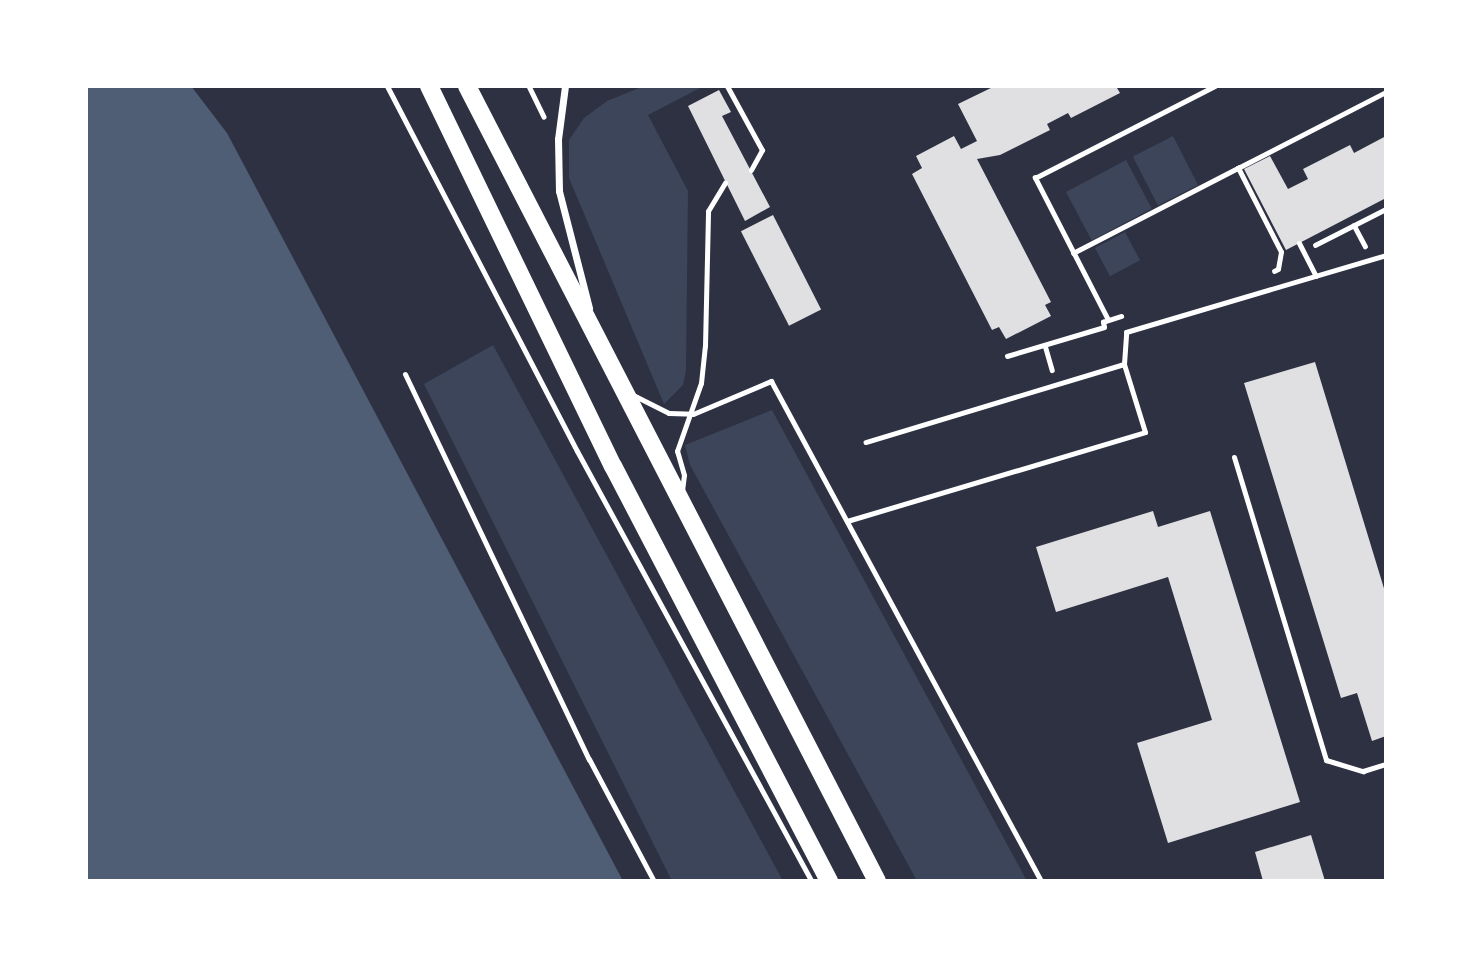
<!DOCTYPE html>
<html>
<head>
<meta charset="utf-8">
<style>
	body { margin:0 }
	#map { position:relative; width:1472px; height:967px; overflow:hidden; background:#2d3142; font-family:Mulish,sans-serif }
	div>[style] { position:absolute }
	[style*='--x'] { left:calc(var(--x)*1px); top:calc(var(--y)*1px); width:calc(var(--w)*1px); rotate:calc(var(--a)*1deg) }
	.green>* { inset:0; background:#3c4559; transform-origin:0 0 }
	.water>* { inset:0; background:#4f5d75 }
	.building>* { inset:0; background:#e0e0e3; transform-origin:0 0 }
	.path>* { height:4.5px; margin:-2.25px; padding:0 2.25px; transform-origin:2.25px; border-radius:2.25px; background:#fff }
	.service>* { height:5px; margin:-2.5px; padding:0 2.5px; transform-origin:2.5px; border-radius:2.5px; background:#fff }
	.minor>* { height:7px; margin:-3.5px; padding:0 3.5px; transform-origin:3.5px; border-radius:3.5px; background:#fff }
	.primary>* { height:18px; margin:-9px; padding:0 9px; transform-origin:9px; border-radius:9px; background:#fff }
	span { translate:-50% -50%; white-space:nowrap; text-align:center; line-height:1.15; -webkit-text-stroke:5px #fff; paint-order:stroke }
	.frame { position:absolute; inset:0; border:88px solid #fff; pointer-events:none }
</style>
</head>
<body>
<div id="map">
	<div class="green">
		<i style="clip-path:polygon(644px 86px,704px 86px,648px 115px,688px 191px,686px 371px,683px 385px,664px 404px,569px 178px,569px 140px,584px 118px,607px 101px)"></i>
		<i style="left:1173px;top:136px;width:55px;height:45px;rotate:63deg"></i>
		<i style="left:1126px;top:160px;width:55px;height:68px;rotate:62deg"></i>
		<i style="left:1125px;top:232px;width:32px;height:34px;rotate:62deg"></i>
		<i style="clip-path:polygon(493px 345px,783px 881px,672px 881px,424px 384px)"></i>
		<i style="clip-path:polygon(772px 410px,1027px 881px,917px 881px,690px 465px,685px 445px)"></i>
	</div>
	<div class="water">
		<i style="clip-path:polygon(86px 86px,191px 86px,227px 133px,623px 881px,86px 881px)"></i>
	</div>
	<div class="building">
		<i style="clip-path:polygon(995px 86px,1121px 86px,1117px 88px,1120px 93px,1071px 118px,1068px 113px,1047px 124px,1050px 130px,1000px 155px,977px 159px,1051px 302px,1045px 305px,1051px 316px,1006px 339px,999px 327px,992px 330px,912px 174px,922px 168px,916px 156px,954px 136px,961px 149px,977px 141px,958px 104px)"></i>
		<i style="clip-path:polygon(719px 90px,731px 112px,722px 116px,770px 207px,745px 221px,688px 106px)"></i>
		<i style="clip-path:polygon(1386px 136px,1386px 198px,1286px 250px,1244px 169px,1270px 156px,1288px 189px,1308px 179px,1303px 169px,1350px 145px,1354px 153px)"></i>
		<i style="left:773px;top:215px;width:106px;height:36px;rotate:63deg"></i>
		<i style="clip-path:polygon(1315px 362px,1386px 595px,1386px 736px,1372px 741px,1357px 693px,1341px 698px,1244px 383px)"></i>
		<i style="clip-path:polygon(1153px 511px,1158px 527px,1210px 511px,1300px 802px,1168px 843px,1137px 743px,1212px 720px,1168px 577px,1056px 612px,1036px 547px)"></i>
		<i style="clip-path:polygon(1311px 835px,1325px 881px,1263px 881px,1255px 852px)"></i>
	</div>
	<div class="path">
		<i style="--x:529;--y:86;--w:34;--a:64"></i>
		<i style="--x:1354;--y:225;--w:24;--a:62"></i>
		<i style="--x:1315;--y:245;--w:80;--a:-26.9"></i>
		<i style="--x:1073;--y:253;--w:186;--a:-27.3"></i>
		<i style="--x:1274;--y:271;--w:4;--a:-27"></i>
		<i style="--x:1278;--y:269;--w:17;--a:-80"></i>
		<i style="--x:1281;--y:252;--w:94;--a:-117.1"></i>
		<i style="--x:1238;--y:168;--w:166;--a:-27.2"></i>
		<i style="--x:1108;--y:320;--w:160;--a:-117.2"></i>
		<i style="--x:1035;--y:178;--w:202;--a:-27.1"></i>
		<i style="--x:1045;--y:345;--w:26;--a:74"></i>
		<i style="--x:1007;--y:356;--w:101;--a:-16.6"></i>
		<i style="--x:1104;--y:327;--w:5;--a:-101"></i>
		<i style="--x:1103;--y:322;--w:19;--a:-18"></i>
	</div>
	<div class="service">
		<i style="--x:387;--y:86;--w:411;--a:62.5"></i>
		<i style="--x:577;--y:451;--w:490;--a:61.4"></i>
		<i style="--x:727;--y:86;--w:73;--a:61.3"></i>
		<i style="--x:762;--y:150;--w:23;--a:119"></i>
		<i style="--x:1299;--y:243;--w:37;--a:63"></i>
		<i style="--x:1124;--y:364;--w:32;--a:-86"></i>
		<i style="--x:1126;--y:332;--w:271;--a:-16.5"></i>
		<i style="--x:405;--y:374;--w:427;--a:64.5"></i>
		<i style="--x:589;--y:759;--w:138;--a:62"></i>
		<i style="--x:633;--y:395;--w:40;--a:26.6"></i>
		<i style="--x:669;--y:413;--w:24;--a:2"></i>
		<i style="--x:693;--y:414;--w:85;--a:-22.9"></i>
		<i style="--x:771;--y:381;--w:568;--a:61.63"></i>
		<i style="--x:1234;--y:457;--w:317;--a:73.1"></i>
		<i style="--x:1326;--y:760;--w:39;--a:17"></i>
		<i style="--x:1363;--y:771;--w:24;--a:-17"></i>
		<i style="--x:682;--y:491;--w:16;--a:-83"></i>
		<i style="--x:684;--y:475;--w:25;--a:-106"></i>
		<i style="--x:677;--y:451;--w:72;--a:-70.6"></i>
		<i style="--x:701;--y:383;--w:37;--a:-84"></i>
		<i style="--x:705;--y:346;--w:135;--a:-88.7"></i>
		<i style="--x:708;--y:211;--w:33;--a:-59"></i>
		<i style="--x:847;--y:521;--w:311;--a:-16.6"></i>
		<i style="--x:1145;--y:432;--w:71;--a:-107.2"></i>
		<i style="--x:1124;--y:364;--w:270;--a:163.2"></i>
	</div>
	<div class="minor">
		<i style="--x:565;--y:86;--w:53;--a:97.5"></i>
		<i style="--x:558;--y:139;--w:52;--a:88.9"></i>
		<i style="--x:559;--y:191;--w:121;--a:75.6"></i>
	</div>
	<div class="primary">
		<i style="--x:429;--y:86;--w:422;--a:64.2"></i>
		<i style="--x:613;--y:466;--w:468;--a:62.5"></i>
		<i style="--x:467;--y:86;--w:894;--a:62.72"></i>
	</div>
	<div class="frame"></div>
</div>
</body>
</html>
